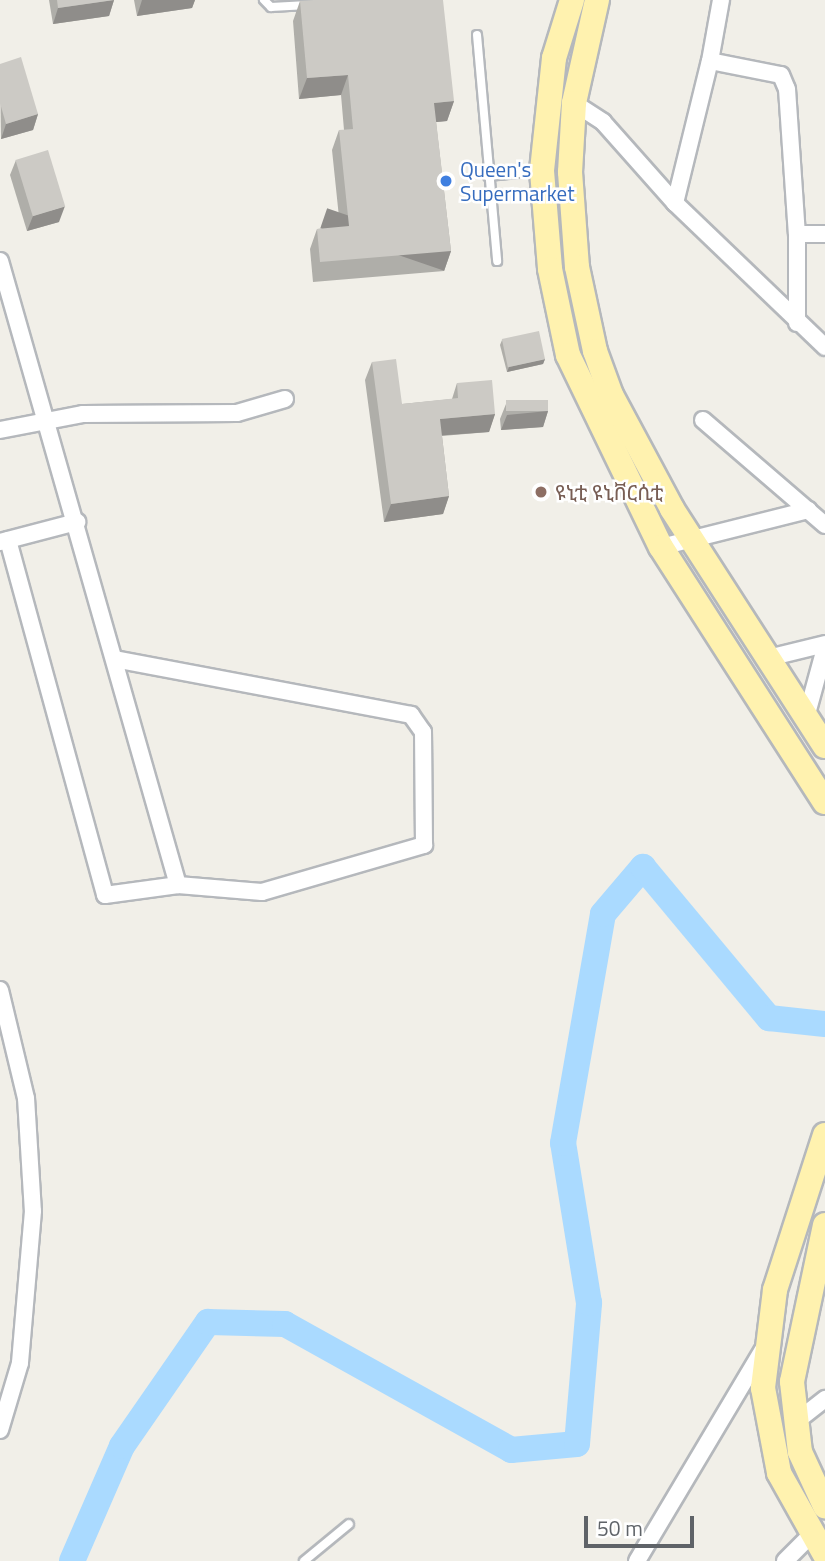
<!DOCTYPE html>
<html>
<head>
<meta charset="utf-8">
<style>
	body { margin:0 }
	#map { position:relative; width:825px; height:1561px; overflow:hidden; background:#f1efe8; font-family:"Titillium Web","Noto Sans Ethiopic",sans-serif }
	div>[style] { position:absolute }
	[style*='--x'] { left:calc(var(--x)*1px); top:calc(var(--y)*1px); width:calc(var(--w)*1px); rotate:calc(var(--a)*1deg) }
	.river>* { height:26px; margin:-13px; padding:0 13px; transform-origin:13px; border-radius:13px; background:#aadaff }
	.roads { filter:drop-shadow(2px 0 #b5b8bc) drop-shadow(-2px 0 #b5b8bc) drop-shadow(0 2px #b5b8bc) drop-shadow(0 -2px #b5b8bc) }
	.service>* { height:8px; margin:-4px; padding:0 4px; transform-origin:4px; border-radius:4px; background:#fff }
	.minor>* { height:16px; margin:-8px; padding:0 8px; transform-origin:8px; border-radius:8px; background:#fff }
	.primary>* { height:24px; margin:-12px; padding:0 12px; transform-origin:12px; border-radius:12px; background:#fff2af }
	.wall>* { inset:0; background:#afaea9 }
	.shaded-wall>* { inset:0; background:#8f8d8a; transform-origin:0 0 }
	.building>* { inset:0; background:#cccac5; transform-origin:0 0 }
	.dots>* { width:19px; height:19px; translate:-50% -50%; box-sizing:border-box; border:4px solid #fff; border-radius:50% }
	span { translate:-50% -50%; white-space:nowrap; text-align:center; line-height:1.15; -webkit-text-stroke:5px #fff; paint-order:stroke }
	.shop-label { font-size:21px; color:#366cbe }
	.left { translate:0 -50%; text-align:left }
	.education-label { font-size:21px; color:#785e54 }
	.scale { position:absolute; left:584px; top:1516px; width:110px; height:32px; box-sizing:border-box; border:4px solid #5f6368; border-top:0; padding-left:9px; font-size:21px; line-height:24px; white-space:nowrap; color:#5f6368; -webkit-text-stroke:5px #fff; paint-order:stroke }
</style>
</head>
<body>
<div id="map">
	<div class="river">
		<i style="--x:72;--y:1561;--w:125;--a:-66.5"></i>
		<i style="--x:122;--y:1446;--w:151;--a:-55.3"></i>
		<i style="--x:208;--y:1322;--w:77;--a:1.5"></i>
		<i style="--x:285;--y:1324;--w:259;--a:29.1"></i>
		<i style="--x:511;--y:1450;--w:66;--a:-5.2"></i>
		<i style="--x:577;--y:1444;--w:142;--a:-85.1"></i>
		<i style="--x:589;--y:1303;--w:162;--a:-99.2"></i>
		<i style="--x:563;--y:1143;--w:232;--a:-80.1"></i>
		<i style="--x:603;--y:914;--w:62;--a:-49.6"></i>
		<i style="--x:643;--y:867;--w:197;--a:50.2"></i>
		<i style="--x:769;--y:1018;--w:56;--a:6.1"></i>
	</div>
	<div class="roads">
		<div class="service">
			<i style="--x:264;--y:0;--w:10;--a:45"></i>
			<i style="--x:271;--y:7;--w:37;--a:-3"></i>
			<i style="--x:477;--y:35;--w:227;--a:84.9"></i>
			<i style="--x:488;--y:176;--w:51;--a:-5.6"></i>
			<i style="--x:304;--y:1561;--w:58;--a:-39.4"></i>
		</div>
		<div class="minor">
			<i style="--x:710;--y:61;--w:62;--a:-79.8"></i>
			<i style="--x:574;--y:103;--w:35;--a:33"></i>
			<i style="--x:603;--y:122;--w:108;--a:48.4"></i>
			<i style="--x:675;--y:203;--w:208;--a:43.8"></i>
			<i style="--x:675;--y:203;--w:146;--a:-76.2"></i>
			<i style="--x:710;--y:61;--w:72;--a:11.2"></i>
			<i style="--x:781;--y:75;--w:15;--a:67"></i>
			<i style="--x:787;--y:89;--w:145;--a:86.1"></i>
			<i style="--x:797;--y:234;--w:89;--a:90"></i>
			<i style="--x:797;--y:234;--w:28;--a:0"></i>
			<i style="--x:0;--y:261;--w:649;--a:74.08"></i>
			<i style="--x:703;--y:420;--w:161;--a:40.7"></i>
			<i style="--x:0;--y:430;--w:85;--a:-10.9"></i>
			<i style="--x:83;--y:414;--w:154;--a:-0.4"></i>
			<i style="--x:237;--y:413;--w:50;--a:-16.3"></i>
			<i style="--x:8;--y:540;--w:368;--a:74.7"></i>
			<i style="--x:105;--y:895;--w:74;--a:-7.8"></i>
			<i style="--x:178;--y:885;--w:84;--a:4.8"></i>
			<i style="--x:262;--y:892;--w:169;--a:-16.2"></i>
			<i style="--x:424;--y:845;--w:113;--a:-90.5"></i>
			<i style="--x:423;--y:732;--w:21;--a:-125"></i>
			<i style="--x:411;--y:715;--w:300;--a:-169.3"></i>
			<i style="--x:0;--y:542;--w:80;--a:-14.6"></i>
			<i style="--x:661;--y:547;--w:152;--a:-14.1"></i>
			<i style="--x:768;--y:658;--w:59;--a:-13.8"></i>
			<i style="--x:807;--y:714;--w:68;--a:-74.7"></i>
			<i style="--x:0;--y:990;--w:111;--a:76.5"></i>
			<i style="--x:26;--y:1098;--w:113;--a:86.5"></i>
			<i style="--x:33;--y:1211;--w:153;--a:94.9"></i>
			<i style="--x:20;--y:1363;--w:70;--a:106.6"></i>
			<i style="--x:793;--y:1424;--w:41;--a:-38"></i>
			<i style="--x:637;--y:1561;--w:246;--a:-59.2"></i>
			<i style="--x:785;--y:1561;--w:35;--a:-45"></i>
		</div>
		<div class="primary">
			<i style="--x:572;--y:0;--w:61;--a:107.2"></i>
			<i style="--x:554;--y:58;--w:114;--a:96.1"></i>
			<i style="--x:542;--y:171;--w:98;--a:85.3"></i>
			<i style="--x:550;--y:269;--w:88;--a:78.2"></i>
			<i style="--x:568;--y:355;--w:213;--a:64.2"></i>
			<i style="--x:661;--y:547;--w:303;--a:57.3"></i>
			<i style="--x:597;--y:0;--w:106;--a:102.6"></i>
			<i style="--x:574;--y:103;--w:69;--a:93.3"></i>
			<i style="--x:570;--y:172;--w:95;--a:85.8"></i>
			<i style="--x:577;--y:267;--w:86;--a:77.9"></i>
			<i style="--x:595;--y:351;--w:47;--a:70"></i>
			<i style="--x:611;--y:395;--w:129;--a:61.8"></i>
			<i style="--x:672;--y:509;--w:282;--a:57.2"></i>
			<i style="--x:825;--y:1135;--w:163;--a:107.9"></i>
			<i style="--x:775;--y:1290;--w:99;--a:97"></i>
			<i style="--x:763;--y:1388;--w:86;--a:79.3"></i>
			<i style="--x:779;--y:1473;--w:94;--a:60.7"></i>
			<i style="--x:825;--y:1225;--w:160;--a:101.9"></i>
			<i style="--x:792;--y:1382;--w:70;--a:83.5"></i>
			<i style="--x:800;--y:1452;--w:60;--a:65.2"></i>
		</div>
	</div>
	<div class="wall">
		<i style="clip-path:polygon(49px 0,114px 0,109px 16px,53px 24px)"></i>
		<i style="clip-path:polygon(134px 0,195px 0,192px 8px,137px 16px)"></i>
		<i style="clip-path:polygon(300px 1px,454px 101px,447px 121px,436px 122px,451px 251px,444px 271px,313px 282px,310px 249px,317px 229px,340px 227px,332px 150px,339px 130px,344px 130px,341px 95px,299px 99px,293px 21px)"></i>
		<i style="clip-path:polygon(0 64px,38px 114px,33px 130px,1px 139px)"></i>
		<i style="clip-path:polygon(16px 160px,59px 222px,27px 231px,10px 175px)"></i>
		<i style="clip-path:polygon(502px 340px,545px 359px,543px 364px,507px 372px,500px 345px)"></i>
		<i style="clip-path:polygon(372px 362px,402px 404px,452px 399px,457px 383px,495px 414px,489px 432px,442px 436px,449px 496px,443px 514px,384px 522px,365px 380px)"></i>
		<i style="clip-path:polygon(506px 404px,548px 411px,543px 427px,501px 430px,500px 419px)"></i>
	</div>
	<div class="shaded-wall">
		<i style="clip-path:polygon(114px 0,109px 16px,53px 24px,58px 8px)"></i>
		<i style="clip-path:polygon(142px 0,195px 0,192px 8px,137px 16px)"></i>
		<i style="clip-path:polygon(348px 75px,341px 95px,299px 99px,307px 78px)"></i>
		<i style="clip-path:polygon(454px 101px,447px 121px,427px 123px,434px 103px)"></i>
		<i style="clip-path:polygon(38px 114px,33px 130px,1px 139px,6px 124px)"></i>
		<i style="clip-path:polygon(65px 206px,59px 222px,27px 231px,33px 216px)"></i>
		<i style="left:451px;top:251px;width:21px;height:131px;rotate:109deg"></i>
		<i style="clip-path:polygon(545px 359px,543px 364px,507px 372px,509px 367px)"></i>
		<i style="clip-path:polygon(548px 411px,543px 427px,501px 430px,507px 415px)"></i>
		<i style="clip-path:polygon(495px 414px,489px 432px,433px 436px,440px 419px)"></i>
		<i style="clip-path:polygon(449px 496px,443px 514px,384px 522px,391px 504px)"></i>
	</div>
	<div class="building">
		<i style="clip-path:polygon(57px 0,114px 0,58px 8px)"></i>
		<i style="clip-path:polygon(314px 0,443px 0,454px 101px,434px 103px,451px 251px,320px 262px,317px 229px,349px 226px,339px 130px,353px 129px,348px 75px,307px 78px,300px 1px)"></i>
		<i style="clip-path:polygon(21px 57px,38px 114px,6px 124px,0 103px,0 64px)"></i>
		<i style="left:48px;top:150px;width:59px;height:34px;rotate:73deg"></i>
		<i style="left:539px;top:331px;width:29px;height:38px;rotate:78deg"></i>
		<i style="clip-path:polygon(396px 359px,402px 404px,458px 398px,457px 383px,492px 380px,495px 414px,440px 419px,449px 496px,391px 504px,372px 362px)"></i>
		<i style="left:548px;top:400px;width:11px;height:42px;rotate:90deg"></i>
	</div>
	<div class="dots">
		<i style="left:446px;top:181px;background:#3f7fe0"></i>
		<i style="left:541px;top:492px;background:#8d6e63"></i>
	</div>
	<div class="shop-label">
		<span class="left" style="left:460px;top:181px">Queen's<br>Supermarket</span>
	</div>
	<div class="education-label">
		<span class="left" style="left:555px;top:492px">ዩኒቲ ዩኒቨርሲቲ</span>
	</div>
	<div class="scale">50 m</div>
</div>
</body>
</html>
